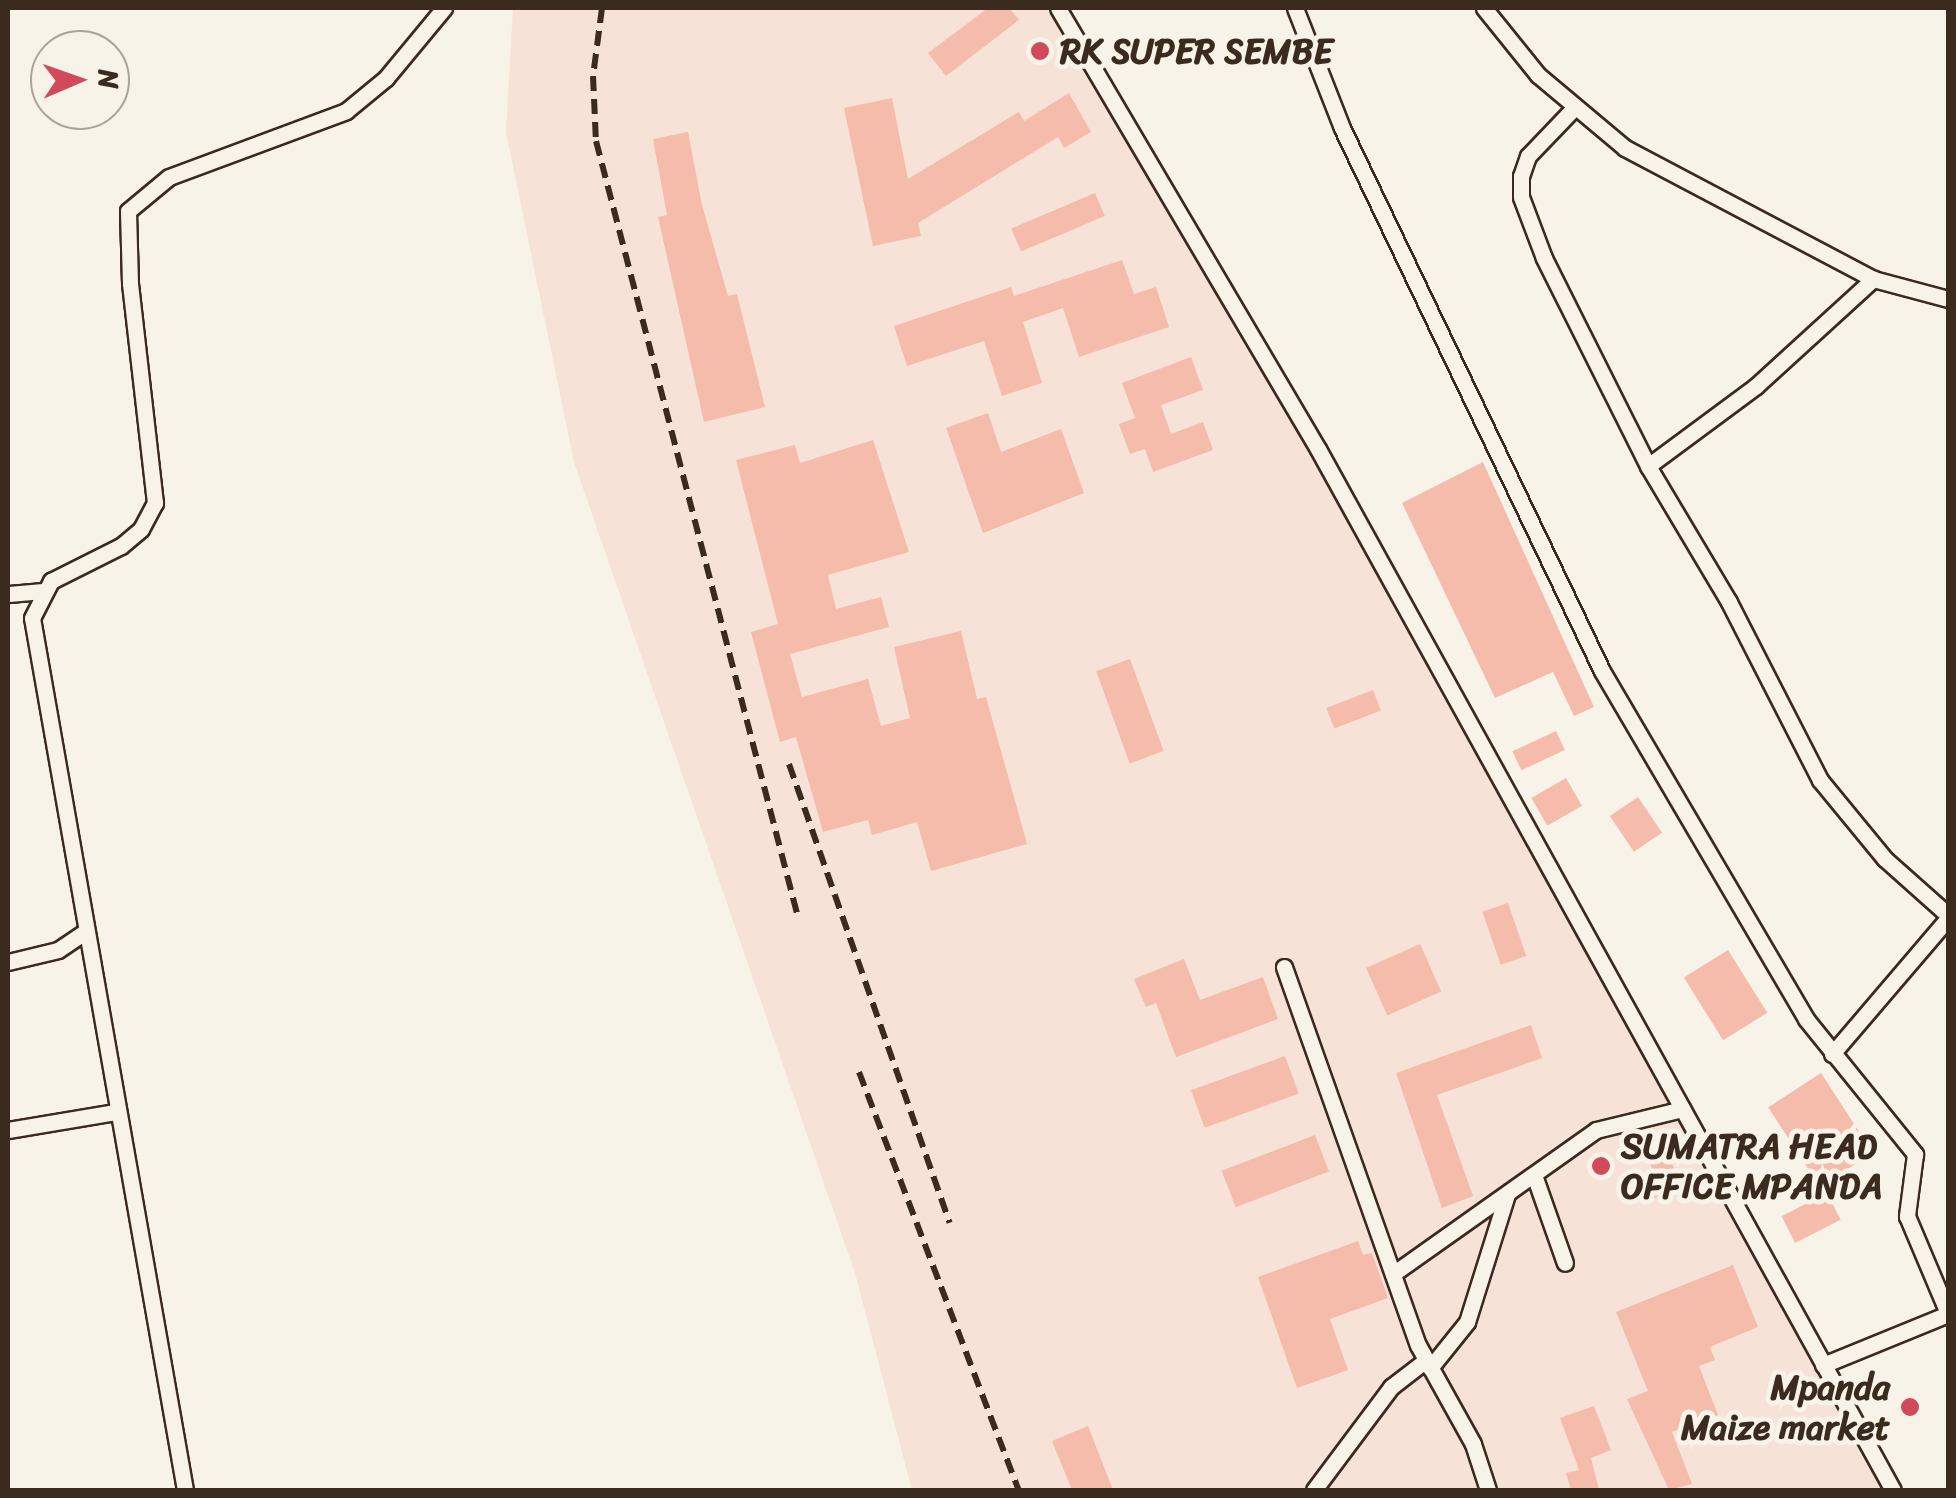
<!DOCTYPE html>
<html>
<head>
<meta charset="utf-8">
<style>
	body { margin:0 }
	#map { position:relative; width:1956px; height:1498px; overflow:hidden; background:#f7f3e8; font-family:Sriracha,sans-serif }
	div>[style] { position:absolute }
	[style*='--x'] { left:calc(var(--x)*1px); top:calc(var(--y)*1px); width:calc(var(--w)*1px); rotate:calc(var(--a)*1deg) }
	.built>* { inset:0; background:#f6e2d6 }
	.building>* { inset:0; background:#f5bcac; transform-origin:0 0 }
	.roads { filter:drop-shadow(2px 0 #3b2a1e) drop-shadow(-2px 0 #3b2a1e) drop-shadow(0 2px #3b2a1e) drop-shadow(0 -2px #3b2a1e) }
	.street>* { height:15px; margin:-7.5px; padding:0 7.5px; transform-origin:7.5px; border-radius:7.5px; background:#f7f3e8 }
	.rail>* { height:6px; margin-top:-3px; transform-origin:0; background:repeating-linear-gradient(90deg,#3b2a1e 0 15px,transparent 0 23px) }
	.dots>* { width:28px; height:28px; translate:-50% -50%; box-sizing:border-box; border:5px solid #f7f3e8; border-radius:50% }
	span { translate:-50% -50%; white-space:nowrap; text-align:center; line-height:1.15; -webkit-text-stroke:10px #f7f3e8; paint-order:stroke }
	.poi-label { font-size:35px; color:#3b2a1e; font-weight:700 }
	.left { translate:0 -50%; text-align:left }
	.right { translate:-100% -50%; text-align:right }
	.frame { position:absolute; inset:0; border:10px solid #3b2a1e; pointer-events:none }
	.north { position:absolute; left:30px; top:30px; width:100px; height:100px; box-sizing:border-box; background:#f7f3e8; border:2px solid #aca397; border-radius:50%; rotate:88deg; font-size:28px; font-weight:700; line-height:40px; text-align:center; color:#3b2a1e }
	.north::after { content:''; display:block; margin:auto; width:35px; height:45px; background:#d1495b; clip-path:polygon(50% 0,100% 100%,50% 72%,0 100%) }
</style>
</head>
<body>
<div id="map">
	<div class="built">
		<i style="clip-path:polygon(513px 8px,1058px 8px,1318px 449px,1893px 1490px,912px 1490px,855px 1273px,574px 462px,506px 132px)"></i>
	</div>
	<div class="building">
		<i style="clip-path:polygon(988px 8px,1009px 8px,1019px 20px,946px 76px,928px 53px)"></i>
		<i style="clip-path:polygon(1069px 93px,1091px 132px,1064px 148px,1058px 137px,918px 223px,921px 236px,873px 246px,844px 108px,892px 98px,908px 179px,1019px 112px,1024px 121px)"></i>
		<i style="clip-path:polygon(688px 132px,702px 205px,728px 296px,737px 294px,765px 407px,704px 422px,658px 217px,667px 215px,653px 139px)"></i>
		<i style="left:1095px;top:193px;width:25px;height:91px;rotate:67deg"></i>
		<i style="clip-path:polygon(1122px 260px,1134px 294px,1156px 287px,1169px 327px,1079px 357px,1063px 308px,1023px 322px,1042px 383px,1002px 396px,984px 341px,907px 366px,894px 326px,1011px 287px,1014px 296px)"></i>
		<i style="clip-path:polygon(1191px 357px,1203px 390px,1161px 405px,1171px 434px,1203px 422px,1213px 450px,1153px 472px,1145px 449px,1130px 454px,1119px 424px,1135px 418px,1122px 383px)"></i>
		<i style="clip-path:polygon(988px 413px,1001px 452px,1061px 429px,1084px 493px,983px 533px,946px 428px)"></i>
		<i style="clip-path:polygon(873px 440px,909px 552px,828px 575px,836px 609px,881px 597px,889px 627px,790px 654px,802px 697px,868px 679px,881px 726px,910px 718px,894px 647px,961px 631px,977px 699px,986px 697px,1027px 844px,931px 871px,917px 822px,872px 835px,868px 820px,823px 832px,796px 737px,780px 742px,751px 632px,778px 624px,736px 460px,795px 445px,800px 463px)"></i>
		<i style="clip-path:polygon(1483px 462px,1594px 707px,1574px 716px,1553px 672px,1495px 698px,1402px 503px)"></i>
		<i style="left:1130px;top:659px;width:98px;height:36px;rotate:70deg"></i>
		<i style="left:1373px;top:690px;width:22px;height:50px;rotate:69deg"></i>
		<i style="left:1556px;top:731px;width:21px;height:48px;rotate:65deg"></i>
		<i style="left:1566px;top:778px;width:32px;height:40px;rotate:60deg"></i>
		<i style="left:1638px;top:797px;width:43px;height:34px;rotate:56deg"></i>
		<i style="left:1508px;top:903px;width:56px;height:27px;rotate:71deg"></i>
		<i style="left:1420px;top:944px;width:52px;height:59px;rotate:66deg"></i>
		<i style="left:1728px;top:950px;width:74px;height:52px;rotate:58deg"></i>
		<i style="clip-path:polygon(1184px 959px,1200px 1000px,1263px 977px,1278px 1019px,1176px 1057px,1156px 1003px,1146px 1007px,1134px 979px)"></i>
		<i style="clip-path:polygon(1531px 1025px,1542px 1058px,1437px 1095px,1473px 1196px,1442px 1208px,1396px 1073px)"></i>
		<i style="left:1285px;top:1056px;width:40px;height:100px;rotate:70deg"></i>
		<i style="left:1821px;top:1073px;width:95px;height:63px;rotate:57deg"></i>
		<i style="clip-path:polygon(1657px 1134px,1682px 1184px,1645px 1203px,1636px 1184px,1655px 1174px,1639px 1143px)"></i>
		<i style="left:1315px;top:1135px;width:39px;height:100px;rotate:69deg"></i>
		<i style="left:1827px;top:1193px;width:30px;height:51px;rotate:63deg"></i>
		<i style="clip-path:polygon(1358px 1241px,1363px 1255px,1372px 1253px,1388px 1298px,1330px 1319px,1348px 1370px,1297px 1388px,1258px 1277px)"></i>
		<i style="clip-path:polygon(1733px 1265px,1758px 1327px,1710px 1347px,1715px 1360px,1699px 1366px,1718px 1415px,1672px 1432px,1692px 1484px,1669px 1490px,1627px 1399px,1648px 1391px,1616px 1312px)"></i>
		<i style="clip-path:polygon(1594px 1406px,1611px 1450px,1591px 1458px,1599px 1490px,1571px 1490px,1566px 1473px,1579px 1470px,1560px 1418px)"></i>
		<i style="clip-path:polygon(1088px 1426px,1113px 1490px,1072px 1490px,1052px 1441px)"></i>
	</div>
	<div class="roads">
		<div class="street">
			<i style="--x:1058;--y:8;--w:512;--a:59.48"></i>
			<i style="--x:1318;--y:449;--w:1189;--a:61.09"></i>
			<i style="--x:1295;--y:8;--w:129;--a:68.6"></i>
			<i style="--x:1342;--y:128;--w:602;--a:64.41"></i>
			<i style="--x:1602;--y:671;--w:403;--a:59.6"></i>
			<i style="--x:1806;--y:1019;--w:174;--a:51.1"></i>
			<i style="--x:1915;--y:1154;--w:63;--a:97.4"></i>
			<i style="--x:1907;--y:1216;--w:105;--a:67.1"></i>
			<i style="--x:1484;--y:8;--w:86;--a:51.1"></i>
			<i style="--x:1538;--y:75;--w:114;--a:40"></i>
			<i style="--x:1625;--y:148;--w:280;--a:27.8"></i>
			<i style="--x:1873;--y:279;--w:78;--a:14.9"></i>
			<i style="--x:1575;--y:107;--w:68;--a:133.8"></i>
			<i style="--x:1528;--y:156;--w:21;--a:109"></i>
			<i style="--x:1521;--y:176;--w:21;--a:90"></i>
			<i style="--x:1521;--y:197;--w:65;--a:69.3"></i>
			<i style="--x:1544;--y:258;--w:233;--a:63.4"></i>
			<i style="--x:1648;--y:466;--w:158;--a:59.2"></i>
			<i style="--x:1729;--y:602;--w:200;--a:62.9"></i>
			<i style="--x:1820;--y:780;--w:102;--a:50.6"></i>
			<i style="--x:1885;--y:859;--w:84;--a:41.6"></i>
			<i style="--x:1648;--y:466;--w:134;--a:-36.5"></i>
			<i style="--x:1756;--y:386;--w:159;--a:-42.4"></i>
			<i style="--x:8;--y:594;--w:33;--a:-5"></i>
			<i style="--x:8;--y:962;--w:51;--a:-13.5"></i>
			<i style="--x:58;--y:950;--w:34;--a:-34"></i>
			<i style="--x:1284;--y:967;--w:401;--a:70.5"></i>
			<i style="--x:1418;--y:1345;--w:113;--a:60.9"></i>
			<i style="--x:1473;--y:1444;--w:48;--a:71.9"></i>
			<i style="--x:1832;--y:1054;--w:179;--a:-49.5"></i>
			<i style="--x:8;--y:1130;--w:109;--a:-9.5"></i>
			<i style="--x:1534;--y:1175;--w:93;--a:70.6"></i>
			<i style="--x:1397;--y:1271;--w:244;--a:-35.3"></i>
			<i style="--x:1596;--y:1130;--w:89;--a:-13.7"></i>
			<i style="--x:1823;--y:1365;--w:135;--a:-22.2"></i>
			<i style="--x:1430;--y:1368;--w:59;--a:-51.2"></i>
			<i style="--x:1467;--y:1322;--w:134;--a:-72.6"></i>
			<i style="--x:185;--y:1490;--w:885;--a:-99.95"></i>
			<i style="--x:32;--y:618;--w:42;--a:-62.8"></i>
			<i style="--x:51;--y:581;--w:78;--a:-26.6"></i>
			<i style="--x:121;--y:546;--w:26;--a:-40"></i>
			<i style="--x:141;--y:529;--w:30;--a:-62"></i>
			<i style="--x:155;--y:503;--w:221;--a:-96.5"></i>
			<i style="--x:130;--y:283;--w:72;--a:-91.6"></i>
			<i style="--x:128;--y:211;--w:53;--a:-39.7"></i>
			<i style="--x:169;--y:177;--w:189;--a:-20.4"></i>
			<i style="--x:346;--y:111;--w:52;--a:-39.5"></i>
			<i style="--x:386;--y:78;--w:91;--a:-50.4"></i>
			<i style="--x:1314;--y:1490;--w:129;--a:-53.2"></i>
			<i style="--x:1391;--y:1387;--w:44;--a:-37.6"></i>
		</div>
	</div>
	<div class="rail">
		<i style="--x:602;--y:8;--w:69;--a:97.5"></i>
		<i style="--x:593;--y:76;--w:65;--a:87.4"></i>
		<i style="--x:596;--y:141;--w:802;--a:75.41"></i>
		<i style="--x:789;--y:764;--w:486;--a:70.7"></i>
		<i style="--x:859;--y:1072;--w:448;--a:69.1"></i>
	</div>
	<div class="dots">
		<i style="left:1040px;top:51px;background:#d1495b"></i>
		<i style="left:1601px;top:1166px;background:#d1495b"></i>
		<i style="left:1910px;top:1407px;background:#d1495b"></i>
	</div>
	<div class="poi-label">
		<span class="left" style="left:1060px;top:51px">RK SUPER SEMBE</span>
		<span class="left" style="left:1621px;top:1166px">SUMATRA HEAD<br>OFFICE MPANDA</span>
		<span class="right" style="left:1890px;top:1407px">Mpanda<br>Maize market</span>
	</div>
	<div class="frame"></div>
	<div class="north">N</div>
</div>
</body>
</html>
